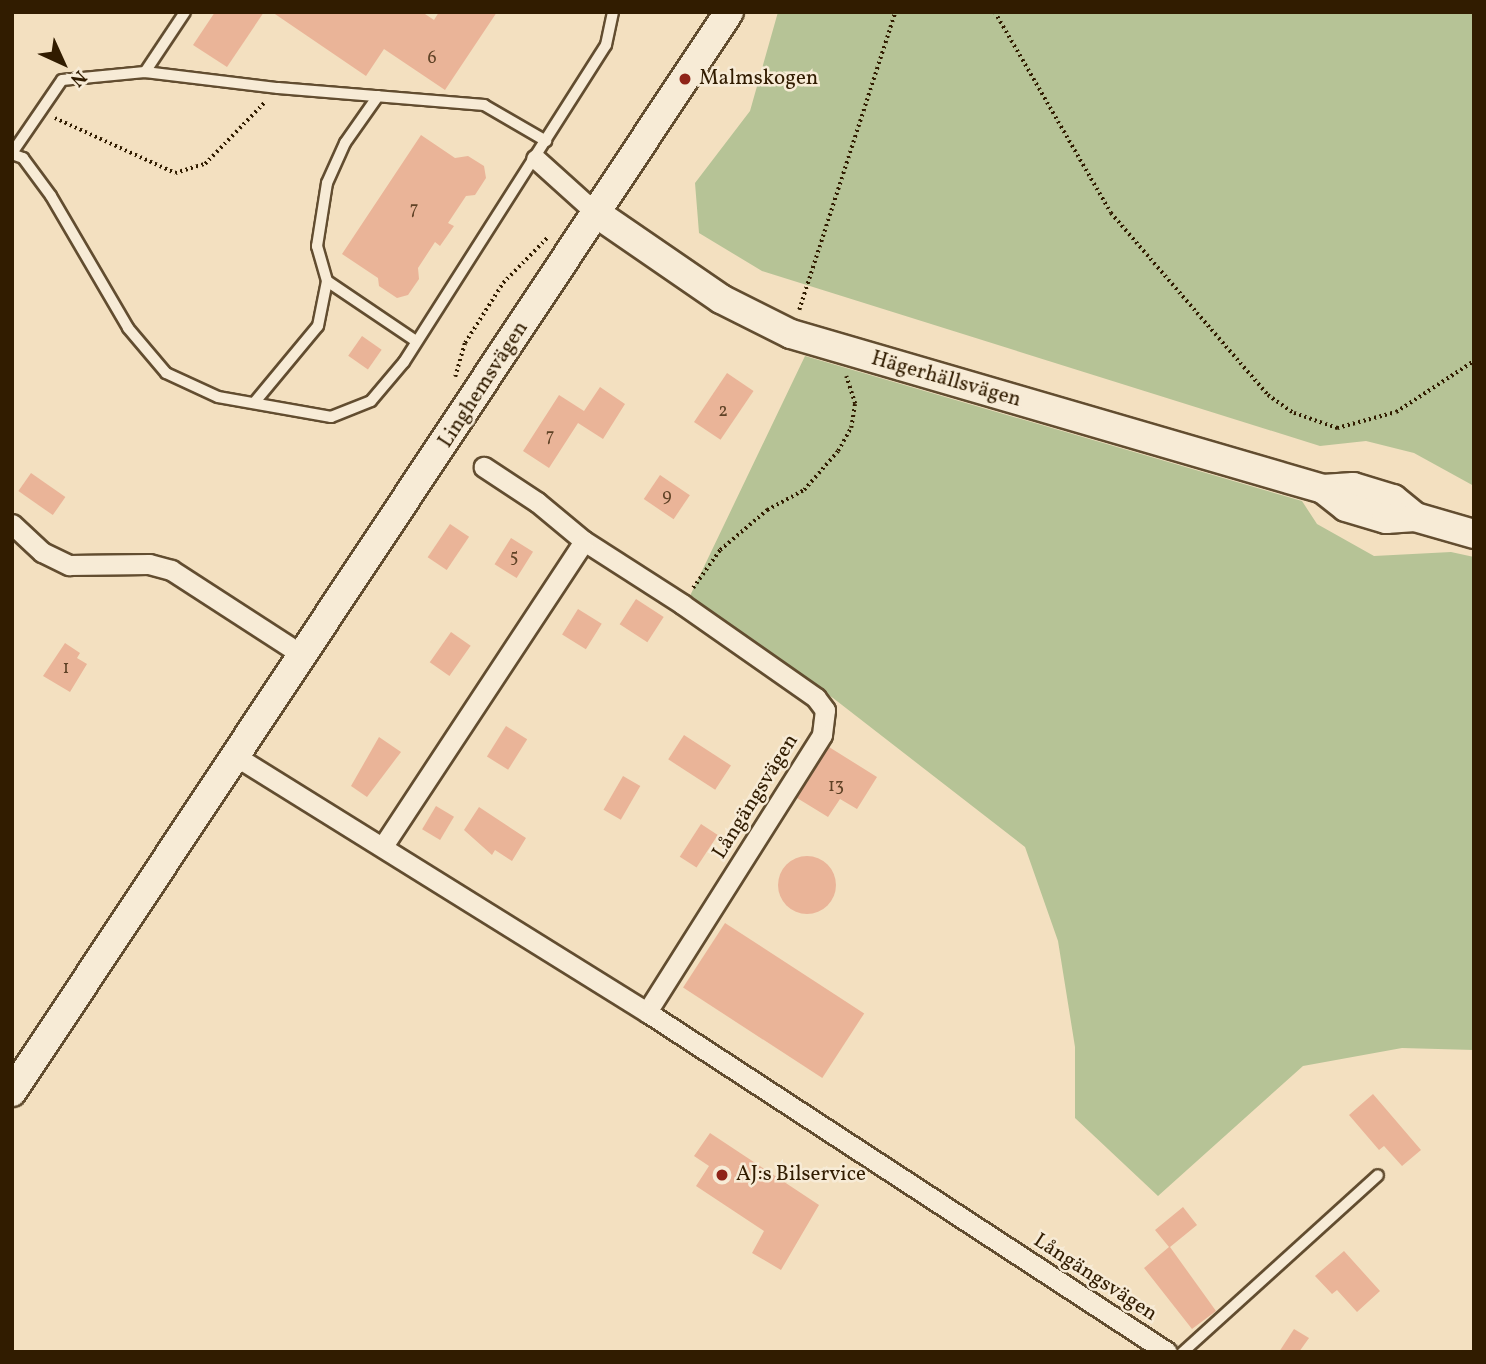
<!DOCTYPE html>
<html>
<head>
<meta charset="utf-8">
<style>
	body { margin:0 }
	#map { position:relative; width:1486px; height:1364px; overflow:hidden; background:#f3e0c0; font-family:Vollkorn,serif }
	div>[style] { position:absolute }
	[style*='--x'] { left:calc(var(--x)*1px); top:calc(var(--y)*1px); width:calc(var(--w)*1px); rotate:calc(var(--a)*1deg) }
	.green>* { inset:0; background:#b6c396 }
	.building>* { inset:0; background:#eab498; transform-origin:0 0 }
	.round { border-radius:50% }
	.path>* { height:3.5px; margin-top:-1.75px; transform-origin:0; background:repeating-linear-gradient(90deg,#311c00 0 2px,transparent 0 5.5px) }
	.roads { filter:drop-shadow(2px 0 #624d30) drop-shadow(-2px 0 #624d30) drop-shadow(0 2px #624d30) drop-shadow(0 -2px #624d30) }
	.lane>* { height:10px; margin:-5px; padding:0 5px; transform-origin:5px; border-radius:5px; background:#f7ebd6 }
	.street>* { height:19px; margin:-9.5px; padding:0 9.5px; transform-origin:9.5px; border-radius:9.5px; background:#f7ebd6 }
	.secondary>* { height:28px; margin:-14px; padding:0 14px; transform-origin:14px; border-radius:14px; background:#f7ebd6 }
	.dots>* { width:19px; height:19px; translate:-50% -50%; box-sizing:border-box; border:4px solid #f7ebd6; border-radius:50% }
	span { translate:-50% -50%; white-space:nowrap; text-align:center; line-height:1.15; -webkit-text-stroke:5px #f7ebd6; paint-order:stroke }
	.number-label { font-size:18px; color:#5f4226 }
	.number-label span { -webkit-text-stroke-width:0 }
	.poi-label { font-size:21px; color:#311c00 }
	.left { translate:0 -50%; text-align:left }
	.street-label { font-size:21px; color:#311c00 }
	.frame { position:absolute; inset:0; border:14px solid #311c00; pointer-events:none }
	.north { position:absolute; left:28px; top:28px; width:70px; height:70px; -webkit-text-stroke:5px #f7ebd6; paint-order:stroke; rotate:135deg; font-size:19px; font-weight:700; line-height:28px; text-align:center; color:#311c00 }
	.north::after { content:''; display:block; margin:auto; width:24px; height:32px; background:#311c00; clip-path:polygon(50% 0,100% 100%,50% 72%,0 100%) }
</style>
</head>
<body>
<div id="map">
	<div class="green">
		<i style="clip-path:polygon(778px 12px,1474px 12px,1474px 486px,1414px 453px,1366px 441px,1320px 446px,762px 271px,699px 233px,695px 183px,750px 111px)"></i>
		<i style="clip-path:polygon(805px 356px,1302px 501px,1317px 524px,1374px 556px,1451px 552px,1474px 557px,1474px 1050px,1402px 1048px,1303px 1066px,1158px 1196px,1075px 1118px,1075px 1047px,1058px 941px,1025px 847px,833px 698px,688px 600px)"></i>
	</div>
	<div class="building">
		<i style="clip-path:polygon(215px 12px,264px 12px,227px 67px,193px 45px)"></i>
		<i style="clip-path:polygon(272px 12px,422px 12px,434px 20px,439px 12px,497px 12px,445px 90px,384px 49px,366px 76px)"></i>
		<i style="clip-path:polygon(421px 135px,455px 158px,468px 156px,484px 166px,486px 178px,475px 195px,466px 196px,448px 223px,454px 226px,440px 246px,435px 242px,418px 268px,419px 279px,408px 295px,397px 298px,379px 286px,378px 278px,342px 254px)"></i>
		<i style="left:362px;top:336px;width:24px;height:24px;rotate:35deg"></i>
		<i style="left:727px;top:373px;width:32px;height:59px;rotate:34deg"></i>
		<i style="clip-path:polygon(600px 387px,625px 404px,603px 439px,578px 423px,549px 468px,523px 451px,559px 395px,584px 411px)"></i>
		<i style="left:31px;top:473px;width:42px;height:22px;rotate:35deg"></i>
		<i style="left:660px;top:475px;width:36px;height:29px;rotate:34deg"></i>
		<i style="left:450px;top:524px;width:23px;height:40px;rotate:34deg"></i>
		<i style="left:511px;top:538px;width:26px;height:31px;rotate:32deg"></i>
		<i style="left:636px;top:599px;width:33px;height:30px;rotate:33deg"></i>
		<i style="left:578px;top:609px;width:28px;height:30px;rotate:32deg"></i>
		<i style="left:451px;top:632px;width:24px;height:37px;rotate:35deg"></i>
		<i style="clip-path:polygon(65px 643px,80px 653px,77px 658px,87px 664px,70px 692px,43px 676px)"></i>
		<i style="left:506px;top:726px;width:25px;height:36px;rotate:32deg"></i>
		<i style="left:684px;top:735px;width:56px;height:29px;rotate:33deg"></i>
		<i style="clip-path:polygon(379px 737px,401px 752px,367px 797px,351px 786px)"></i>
		<i style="clip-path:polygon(829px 747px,877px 777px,857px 809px,840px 799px,828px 817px,797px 798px)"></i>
		<i style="left:623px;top:776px;width:20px;height:39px;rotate:30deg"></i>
		<i style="left:436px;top:806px;width:21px;height:27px;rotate:31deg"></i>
		<i style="clip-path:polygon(479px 807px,526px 838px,512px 861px,495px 850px,492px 855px,464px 830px)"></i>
		<i style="left:701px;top:824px;width:20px;height:39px;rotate:33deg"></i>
		<i class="round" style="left:778px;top:856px;width:58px;height:58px"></i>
		<i style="left:725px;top:923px;width:166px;height:77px;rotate:33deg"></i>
		<i style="clip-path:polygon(1373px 1094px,1421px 1150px,1402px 1166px,1384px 1146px,1379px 1150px,1349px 1115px)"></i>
		<i style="clip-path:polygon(710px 1133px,819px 1205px,781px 1270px,752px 1253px,764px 1231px,696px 1186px,709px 1166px,694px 1156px)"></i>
		<i style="clip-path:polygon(1183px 1207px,1197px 1225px,1170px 1247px,1216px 1311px,1192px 1329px,1144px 1268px,1169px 1247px,1155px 1230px)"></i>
		<i style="clip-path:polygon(1344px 1251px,1380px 1291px,1357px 1312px,1337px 1290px,1332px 1294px,1315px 1276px)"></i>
		<i style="clip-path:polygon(1294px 1329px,1309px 1338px,1299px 1352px,1279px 1352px)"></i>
	</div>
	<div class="path">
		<i style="--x:995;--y:12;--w:232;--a:60"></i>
		<i style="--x:1111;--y:213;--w:240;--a:49.2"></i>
		<i style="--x:1268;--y:395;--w:32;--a:35"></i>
		<i style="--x:1294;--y:413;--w:46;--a:19.2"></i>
		<i style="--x:1337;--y:428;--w:61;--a:-15.2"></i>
		<i style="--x:1396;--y:412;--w:93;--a:-33.2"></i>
		<i style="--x:55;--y:118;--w:132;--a:24.6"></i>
		<i style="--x:175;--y:173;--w:31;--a:-17"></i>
		<i style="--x:205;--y:164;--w:85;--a:-46"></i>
		<i style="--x:799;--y:310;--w:313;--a:-72.1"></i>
		<i style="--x:455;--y:377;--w:35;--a:-74"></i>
		<i style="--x:465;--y:343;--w:71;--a:-57.7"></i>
		<i style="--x:503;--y:283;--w:64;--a:-45.6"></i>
		<i style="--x:693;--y:588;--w:47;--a:-54.6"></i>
		<i style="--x:720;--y:550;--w:62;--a:-40.4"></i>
		<i style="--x:767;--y:510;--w:42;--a:-28.4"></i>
		<i style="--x:804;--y:490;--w:52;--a:-48.9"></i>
		<i style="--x:838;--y:451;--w:26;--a:-61"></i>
		<i style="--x:851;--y:428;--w:24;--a:-81"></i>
		<i style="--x:855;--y:404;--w:29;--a:-108"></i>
	</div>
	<div class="roads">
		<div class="lane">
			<i style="--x:145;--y:72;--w:72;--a:-56.3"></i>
			<i style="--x:378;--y:96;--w:57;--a:125.1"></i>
			<i style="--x:345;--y:143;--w:44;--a:114.2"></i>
			<i style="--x:327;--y:183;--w:64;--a:99"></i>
			<i style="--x:317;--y:246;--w:36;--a:74"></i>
			<i style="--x:327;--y:281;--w:107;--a:34"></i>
			<i style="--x:12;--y:153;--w:88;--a:-55.6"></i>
			<i style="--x:62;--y:80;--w:83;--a:-5.5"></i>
			<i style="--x:145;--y:72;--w:134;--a:6.9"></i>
			<i style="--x:278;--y:88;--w:207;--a:4.7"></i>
			<i style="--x:484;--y:105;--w:72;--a:30.1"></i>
			<i style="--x:12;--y:154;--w:12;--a:20"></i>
			<i style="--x:23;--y:158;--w:47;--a:53.6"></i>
			<i style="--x:51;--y:196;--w:153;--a:59.7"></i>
			<i style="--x:128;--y:328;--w:59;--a:49.8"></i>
			<i style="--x:166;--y:373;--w:57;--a:24.8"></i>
			<i style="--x:218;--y:397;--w:115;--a:10"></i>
			<i style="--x:331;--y:417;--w:43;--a:-21.8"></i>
			<i style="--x:371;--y:401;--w:51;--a:-49.8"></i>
			<i style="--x:404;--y:362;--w:376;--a:-57.5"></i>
			<i style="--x:606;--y:45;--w:34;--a:-78"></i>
			<i style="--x:254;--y:403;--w:100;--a:-50.3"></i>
			<i style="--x:318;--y:326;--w:46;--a:-78.7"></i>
			<i style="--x:1183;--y:1352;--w:263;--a:-42.2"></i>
		</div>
		<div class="street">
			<i style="--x:536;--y:159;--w:81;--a:42"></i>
			<i style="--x:12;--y:524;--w:41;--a:43"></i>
			<i style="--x:42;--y:552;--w:30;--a:26"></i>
			<i style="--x:69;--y:565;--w:80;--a:-0.7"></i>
			<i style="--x:149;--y:564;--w:23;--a:15"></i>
			<i style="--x:171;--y:570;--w:158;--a:32.9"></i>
			<i style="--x:584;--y:541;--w:117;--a:32.7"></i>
			<i style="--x:682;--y:604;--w:164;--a:35"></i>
			<i style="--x:816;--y:698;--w:15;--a:53"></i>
			<i style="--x:825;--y:710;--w:25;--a:97"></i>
			<i style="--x:822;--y:735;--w:328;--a:122.3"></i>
			<i style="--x:237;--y:757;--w:483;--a:31.9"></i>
			<i style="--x:647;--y:1012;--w:621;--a:33.18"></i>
			<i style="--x:383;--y:846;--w:365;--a:-56.6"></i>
			<i style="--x:584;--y:541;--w:61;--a:-140.3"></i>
			<i style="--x:537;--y:502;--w:64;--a:-146.6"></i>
		</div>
		<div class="secondary">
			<i style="--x:596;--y:213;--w:152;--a:34.5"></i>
			<i style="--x:721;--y:299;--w:78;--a:26.6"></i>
			<i style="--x:791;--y:334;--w:554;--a:16.24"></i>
			<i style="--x:1323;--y:489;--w:30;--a:-4"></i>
			<i style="--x:1353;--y:487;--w:42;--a:16.7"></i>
			<i style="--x:1393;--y:499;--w:28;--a:39"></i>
			<i style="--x:1323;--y:489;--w:29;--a:38"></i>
			<i style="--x:1346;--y:507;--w:42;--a:16.7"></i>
			<i style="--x:1386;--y:519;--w:29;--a:-4"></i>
			<i style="--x:1415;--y:517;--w:61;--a:16.1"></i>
			<i style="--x:12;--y:1092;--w:1296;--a:-56.42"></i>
		</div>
	</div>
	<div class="dots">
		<i style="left:685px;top:79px;background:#8f2418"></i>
		<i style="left:722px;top:1175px;background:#8f2418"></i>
	</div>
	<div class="number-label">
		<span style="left:432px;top:59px">6</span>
		<span style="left:414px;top:210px">7</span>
		<span style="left:723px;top:412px">2</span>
		<span style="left:550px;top:437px">7</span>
		<span style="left:667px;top:497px">9</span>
		<span style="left:514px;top:558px">5</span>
		<span style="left:66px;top:669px">1</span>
		<span style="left:836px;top:787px">13</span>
	</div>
	<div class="poi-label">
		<span class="left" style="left:699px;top:79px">Malmskogen</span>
		<span class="left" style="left:736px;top:1175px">AJ:s Bilservice</span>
	</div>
	<div class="street-label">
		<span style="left:946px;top:380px;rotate:16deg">Hägerhällsvägen</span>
		<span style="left:484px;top:385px;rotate:-57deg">Linghemsvägen</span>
		<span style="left:756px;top:797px;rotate:-58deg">Långängsvägen</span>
		<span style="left:1095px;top:1278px;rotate:33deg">Långängsvägen</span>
	</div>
	<div class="frame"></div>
	<div class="north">N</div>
</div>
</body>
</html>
